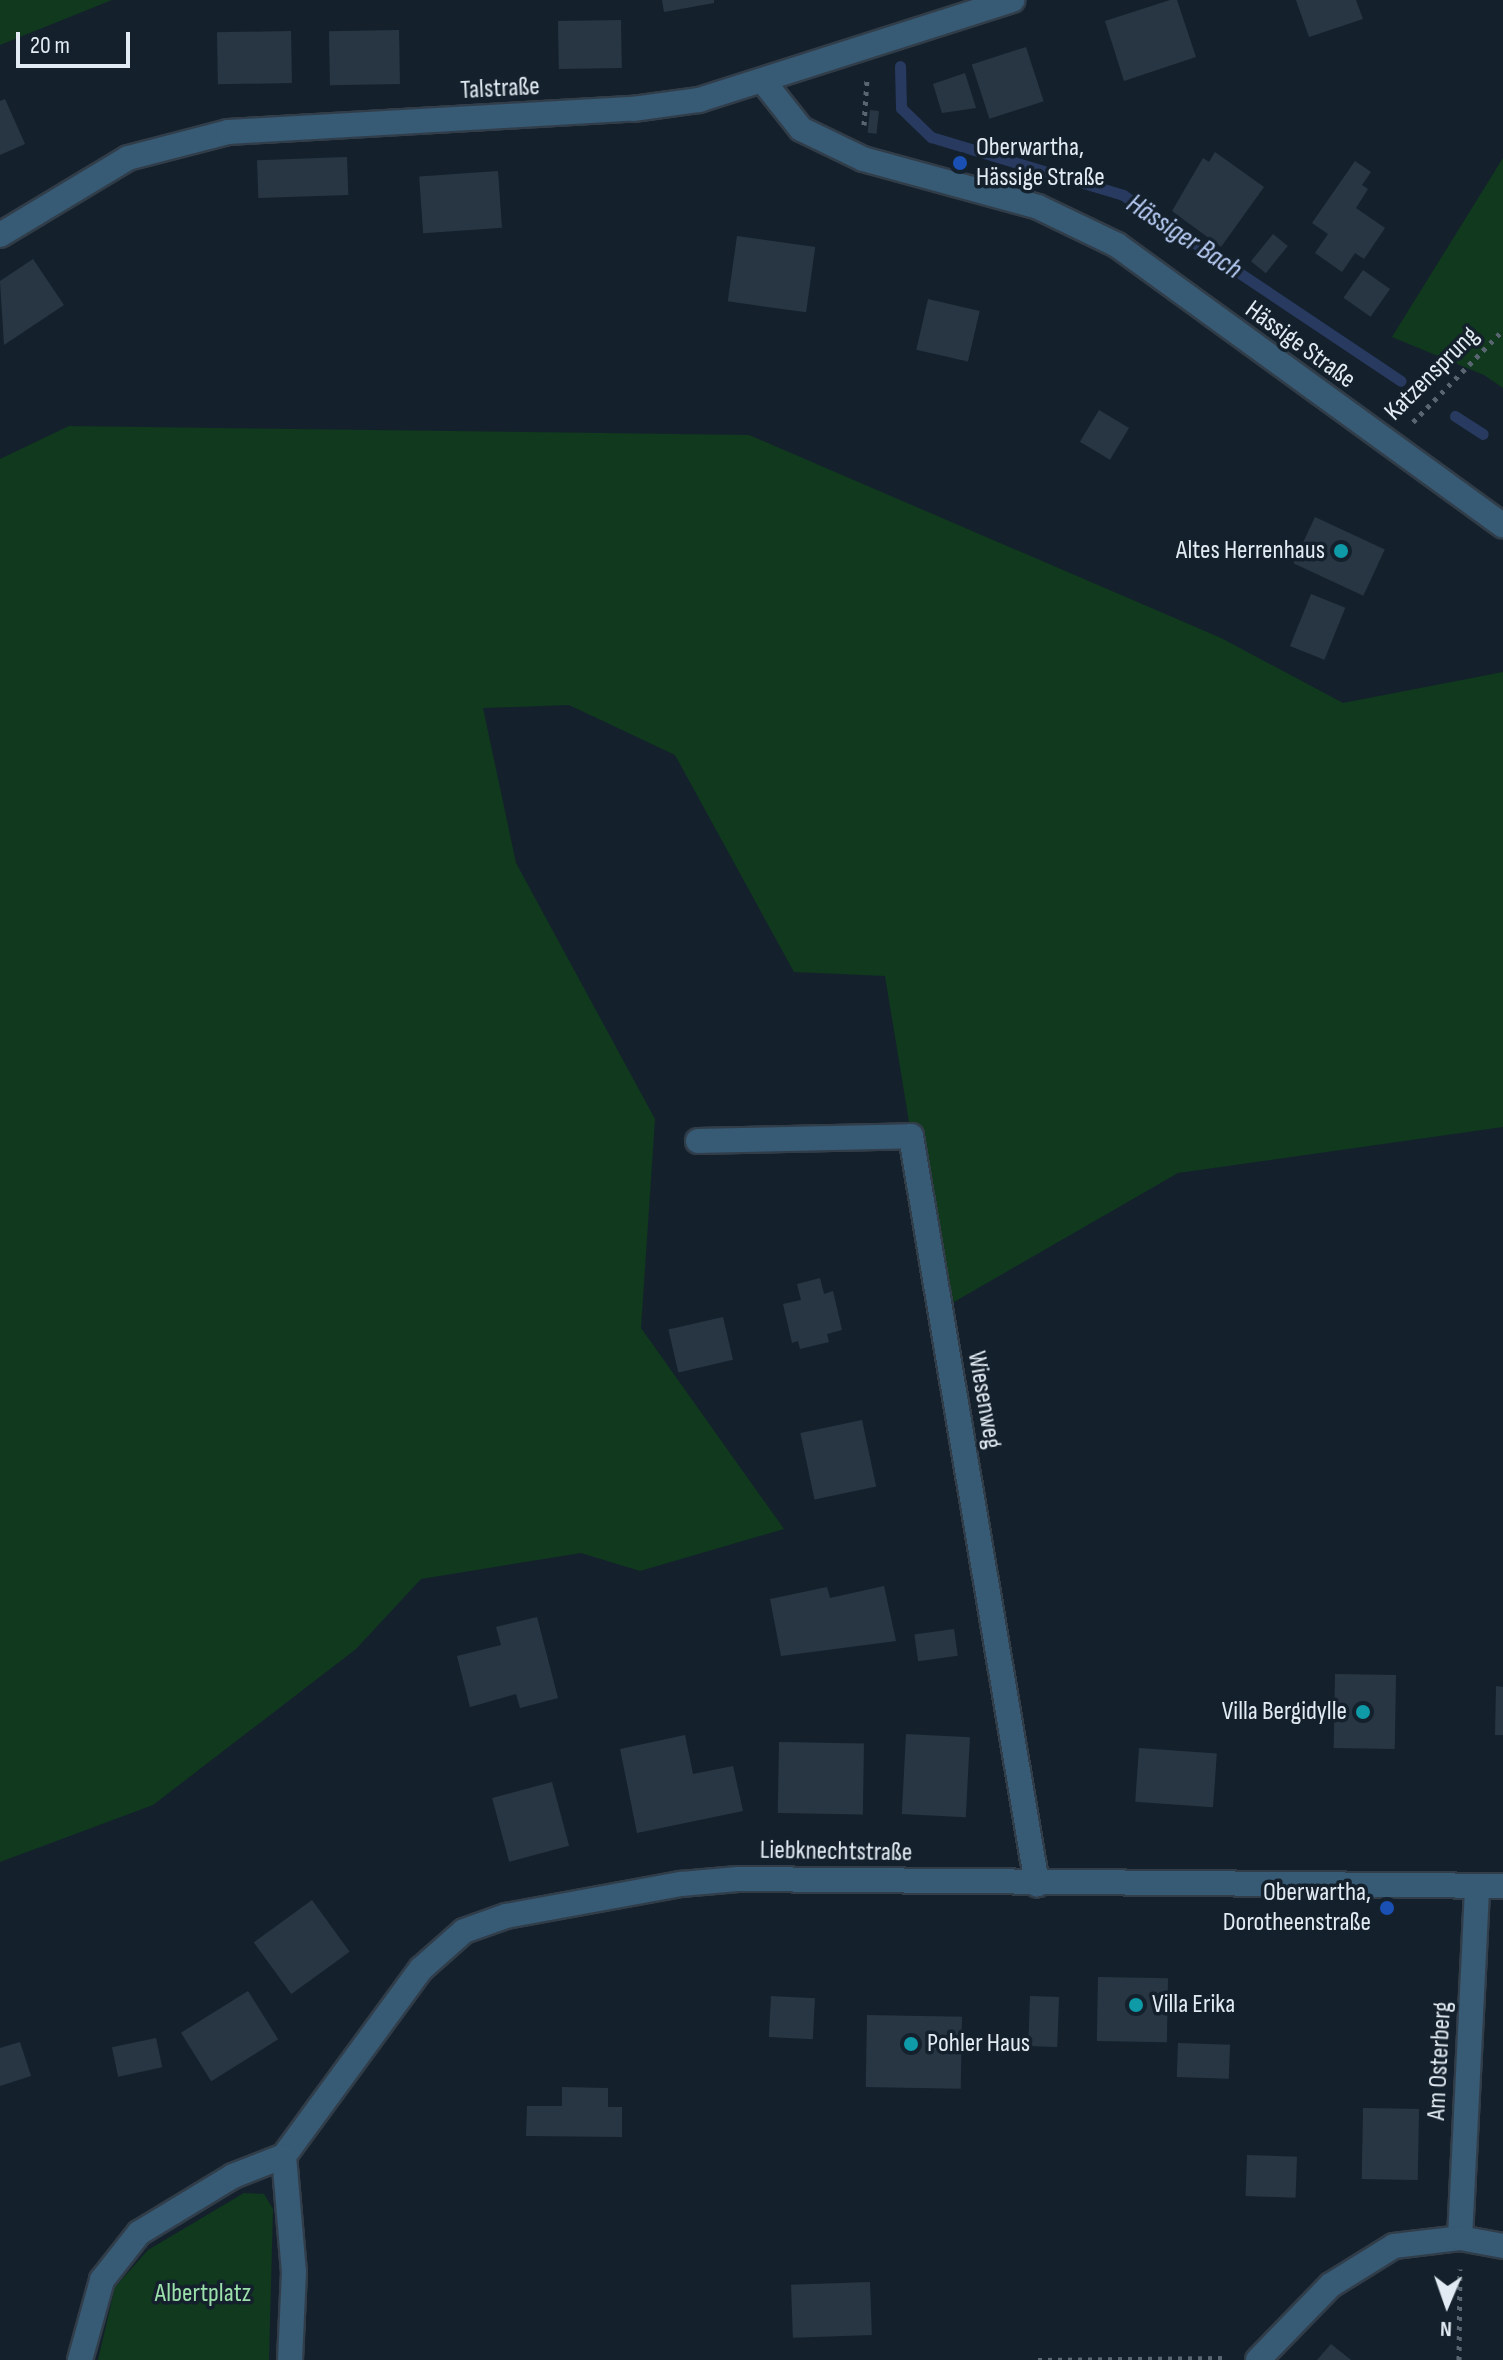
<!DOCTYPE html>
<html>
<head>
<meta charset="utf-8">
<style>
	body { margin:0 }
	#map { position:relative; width:1503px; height:2360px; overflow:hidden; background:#14212d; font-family:"Sofia Sans Condensed",sans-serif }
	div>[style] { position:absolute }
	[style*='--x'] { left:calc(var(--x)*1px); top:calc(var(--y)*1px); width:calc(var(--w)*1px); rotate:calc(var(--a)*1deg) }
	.green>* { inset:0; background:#10391d }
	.stream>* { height:11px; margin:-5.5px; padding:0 5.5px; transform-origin:5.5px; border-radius:5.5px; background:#283a60 }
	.building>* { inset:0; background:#283643; transform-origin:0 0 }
	.path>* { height:5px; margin-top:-2.5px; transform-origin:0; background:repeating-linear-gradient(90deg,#596570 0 4px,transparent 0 10px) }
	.roads { filter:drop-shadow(2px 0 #313d49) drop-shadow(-2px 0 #313d49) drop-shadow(0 2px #313d49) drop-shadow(0 -2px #313d49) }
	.minor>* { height:24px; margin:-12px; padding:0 12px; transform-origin:12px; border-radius:12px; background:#375a75 }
	.dots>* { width:22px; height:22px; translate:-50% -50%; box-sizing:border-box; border:4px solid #14212d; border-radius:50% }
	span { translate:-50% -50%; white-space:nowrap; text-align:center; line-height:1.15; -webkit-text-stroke:7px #14212d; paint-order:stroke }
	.street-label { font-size:26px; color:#e2ebf3 }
	.poi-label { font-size:26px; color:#e2ebf3 }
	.left { translate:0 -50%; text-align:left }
	.right { translate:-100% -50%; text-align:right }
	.park-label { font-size:26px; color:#9be0ab }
	.water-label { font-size:28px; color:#bacef7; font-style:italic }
	.north { position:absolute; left:1407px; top:2264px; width:80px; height:80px; -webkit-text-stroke:6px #14212d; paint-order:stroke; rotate:182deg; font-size:22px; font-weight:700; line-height:32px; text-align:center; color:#e2ebf3 }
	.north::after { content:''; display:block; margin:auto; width:28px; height:36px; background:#e2ebf3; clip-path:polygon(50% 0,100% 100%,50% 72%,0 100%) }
	.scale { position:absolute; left:16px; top:32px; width:114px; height:36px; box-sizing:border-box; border:4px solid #e2ebf3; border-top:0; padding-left:10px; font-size:24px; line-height:28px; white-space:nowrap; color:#e2ebf3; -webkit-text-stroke:6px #14212d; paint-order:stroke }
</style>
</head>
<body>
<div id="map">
	<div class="green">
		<i style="clip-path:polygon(0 0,112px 0,0 45px)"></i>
		<i style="clip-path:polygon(1503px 158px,1503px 388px,1484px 375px,1392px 337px)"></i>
		<i style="clip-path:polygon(69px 426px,749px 435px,1221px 638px,1343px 703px,1503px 672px,1503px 1127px,1178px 1173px,940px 1310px,885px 976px,794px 972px,675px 755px,569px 705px,483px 708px,516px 863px,655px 1119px,641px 1328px,784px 1529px,640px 1571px,581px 1553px,421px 1579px,356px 1649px,153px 1805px,0 1862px,0 459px)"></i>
		<i style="clip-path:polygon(244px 2193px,264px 2194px,273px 2209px,269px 2360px,98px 2360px,115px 2287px,148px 2250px)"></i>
	</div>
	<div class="stream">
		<i style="--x:900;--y:66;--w:42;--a:88.6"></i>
		<i style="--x:901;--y:108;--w:42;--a:44"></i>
		<i style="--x:931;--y:137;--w:201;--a:16.8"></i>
		<i style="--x:1123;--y:195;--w:334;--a:33.8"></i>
		<i style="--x:1455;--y:416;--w:33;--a:33"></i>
	</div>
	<div class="building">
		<i style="clip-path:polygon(662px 0,714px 0,714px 3px,664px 12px)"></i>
		<i style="clip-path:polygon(1170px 0,1177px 0,1196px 57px,1124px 81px,1105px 21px)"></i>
		<i style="clip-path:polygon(1296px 0,1356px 0,1363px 19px,1309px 37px)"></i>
		<i style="left:621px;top:20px;width:48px;height:63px;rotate:89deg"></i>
		<i style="left:399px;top:30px;width:54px;height:70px;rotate:89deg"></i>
		<i style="left:291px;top:31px;width:52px;height:74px;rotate:89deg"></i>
		<i style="left:1026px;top:47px;width:57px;height:57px;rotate:72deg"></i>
		<i style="clip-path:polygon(965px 73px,976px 108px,942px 113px,933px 84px)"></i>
		<i style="clip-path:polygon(5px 99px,25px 144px,0 155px,0 101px)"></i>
		<i style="left:870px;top:110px;width:9px;height:23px;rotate:6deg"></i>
		<i style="clip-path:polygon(1215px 152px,1264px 187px,1221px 247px,1172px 211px,1203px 158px,1209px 162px)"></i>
		<i style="left:347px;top:157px;width:38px;height:90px;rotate:88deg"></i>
		<i style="clip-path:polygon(1355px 161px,1371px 172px,1362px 185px,1368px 189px,1356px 208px,1385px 228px,1364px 259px,1355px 253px,1342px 272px,1315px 253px,1328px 234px,1312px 223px)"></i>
		<i style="left:498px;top:171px;width:57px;height:79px;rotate:86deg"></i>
		<i style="left:1273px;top:234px;width:19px;height:35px;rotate:39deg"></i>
		<i style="left:737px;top:236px;width:79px;height:66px;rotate:8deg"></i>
		<i style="clip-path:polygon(33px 259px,64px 305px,4px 345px,0 281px)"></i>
		<i style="left:1363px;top:270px;width:33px;height:34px;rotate:35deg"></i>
		<i style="left:928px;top:299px;width:53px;height:52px;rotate:13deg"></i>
		<i style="left:1099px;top:410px;width:35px;height:37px;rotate:31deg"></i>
		<i style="left:1315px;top:517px;width:77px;height:51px;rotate:25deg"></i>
		<i style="left:1311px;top:594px;width:37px;height:56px;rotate:22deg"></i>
		<i style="clip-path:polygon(820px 1278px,824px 1294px,833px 1291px,842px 1330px,827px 1334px,829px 1342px,800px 1349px,798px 1341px,792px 1343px,783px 1304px,801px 1300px,797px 1284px)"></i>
		<i style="left:723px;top:1317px;width:44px;height:56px;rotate:77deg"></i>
		<i style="left:862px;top:1420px;width:68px;height:63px;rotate:78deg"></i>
		<i style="clip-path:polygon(884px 1586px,896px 1641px,781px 1656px,770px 1599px,827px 1587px,830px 1598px)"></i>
		<i style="clip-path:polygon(537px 1617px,558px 1698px,520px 1708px,516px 1694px,470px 1707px,457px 1656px,501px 1645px,496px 1627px)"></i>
		<i style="left:954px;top:1629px;width:27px;height:40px;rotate:82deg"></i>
		<i style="left:1335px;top:1674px;width:61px;height:74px;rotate:1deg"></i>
		<i style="clip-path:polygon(1496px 1686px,1503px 1687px,1503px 1735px,1495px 1735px)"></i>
		<i style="left:906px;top:1734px;width:64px;height:80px;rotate:3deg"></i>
		<i style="clip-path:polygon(685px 1735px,693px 1774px,733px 1766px,743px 1811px,637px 1833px,620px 1749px)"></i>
		<i style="left:779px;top:1742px;width:85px;height:71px;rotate:1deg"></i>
		<i style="left:1139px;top:1748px;width:78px;height:54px;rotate:4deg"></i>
		<i style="left:552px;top:1782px;width:66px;height:62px;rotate:75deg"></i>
		<i style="left:312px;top:1900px;width:64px;height:72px;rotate:54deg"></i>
		<i style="left:1098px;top:1977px;width:70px;height:64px;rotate:1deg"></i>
		<i style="left:248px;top:1991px;width:57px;height:79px;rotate:58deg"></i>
		<i style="left:771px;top:1996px;width:44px;height:41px;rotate:3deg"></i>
		<i style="left:1030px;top:1996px;width:29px;height:50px;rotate:2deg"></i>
		<i style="left:867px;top:2015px;width:95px;height:72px;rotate:1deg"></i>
		<i style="left:156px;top:2038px;width:30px;height:45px;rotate:78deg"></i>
		<i style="clip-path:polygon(20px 2042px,31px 2076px,0 2086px,0 2048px)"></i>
		<i style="left:1178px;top:2043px;width:52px;height:34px;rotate:2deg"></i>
		<i style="clip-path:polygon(562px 2087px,608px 2088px,608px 2107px,622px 2107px,622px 2137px,526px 2136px,527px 2106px,562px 2106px)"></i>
		<i style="left:1363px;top:2108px;width:56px;height:71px;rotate:1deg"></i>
		<i style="left:1247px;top:2155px;width:50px;height:41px;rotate:2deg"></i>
		<i style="left:870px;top:2282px;width:53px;height:79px;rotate:88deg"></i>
		<i style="clip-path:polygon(1331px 2344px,1351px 2360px,1317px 2360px)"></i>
	</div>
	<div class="path">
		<i style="--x:864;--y:125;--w:46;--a:-86.3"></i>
		<i style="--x:1413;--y:422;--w:129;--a:-45.6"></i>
		<i style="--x:1038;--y:2360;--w:189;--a:-0.6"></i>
		<i style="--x:1459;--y:2360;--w:91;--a:-89.4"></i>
	</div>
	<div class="roads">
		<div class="minor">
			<i style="--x:763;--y:81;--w:61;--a:51.6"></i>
			<i style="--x:801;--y:129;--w:69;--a:25.8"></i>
			<i style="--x:863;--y:159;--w:181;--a:15.3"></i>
			<i style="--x:1038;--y:207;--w:88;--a:25.7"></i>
			<i style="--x:1117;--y:245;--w:477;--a:36"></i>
			<i style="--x:0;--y:235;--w:149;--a:-31"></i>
			<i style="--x:128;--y:158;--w:103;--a:-14.6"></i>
			<i style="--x:228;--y:132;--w:406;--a:-3.3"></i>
			<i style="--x:633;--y:109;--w:67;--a:-7.8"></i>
			<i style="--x:699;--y:100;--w:329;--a:-17.7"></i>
			<i style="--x:698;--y:1141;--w:213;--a:-1.3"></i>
			<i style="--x:911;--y:1136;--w:759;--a:80.44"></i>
			<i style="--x:284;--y:2156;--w:232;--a:-53.8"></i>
			<i style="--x:421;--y:1969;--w:57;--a:-41.5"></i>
			<i style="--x:464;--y:1931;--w:45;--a:-19.7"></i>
			<i style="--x:506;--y:1916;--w:178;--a:-10.4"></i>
			<i style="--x:681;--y:1884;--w:57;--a:-5"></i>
			<i style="--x:738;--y:1879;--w:765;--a:0.52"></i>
			<i style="--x:284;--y:2156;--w:116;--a:85.1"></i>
			<i style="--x:294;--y:2272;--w:88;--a:92.6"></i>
			<i style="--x:1460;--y:2238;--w:352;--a:-87.2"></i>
			<i style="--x:80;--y:2360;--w:83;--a:-74.6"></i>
			<i style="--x:102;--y:2280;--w:60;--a:-51.8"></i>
			<i style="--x:139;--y:2233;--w:110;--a:-31.2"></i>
			<i style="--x:233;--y:2176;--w:55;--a:-21.4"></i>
			<i style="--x:1258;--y:2360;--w:105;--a:-45.8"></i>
			<i style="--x:1331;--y:2285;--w:74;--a:-31.8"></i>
			<i style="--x:1394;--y:2246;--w:66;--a:-6.9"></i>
			<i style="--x:1460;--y:2238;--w:44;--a:10.5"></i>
		</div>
	</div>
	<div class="dots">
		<i style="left:960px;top:163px;background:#1a4fb4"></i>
		<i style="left:1341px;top:551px;background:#0f9aa8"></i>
		<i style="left:1363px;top:1712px;background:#0f9aa8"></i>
		<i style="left:1387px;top:1908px;background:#1a4fb4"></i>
		<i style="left:1136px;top:2005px;background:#0f9aa8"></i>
		<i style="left:911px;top:2044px;background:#0f9aa8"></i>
	</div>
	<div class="street-label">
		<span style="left:500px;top:89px;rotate:-3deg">Talstraße</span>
		<span style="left:1300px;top:345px;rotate:36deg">Hässige Straße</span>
		<span style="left:1432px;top:374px;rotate:-45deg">Katzensprung</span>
		<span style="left:984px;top:1400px;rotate:80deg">Wiesenweg</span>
		<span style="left:836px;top:1852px;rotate:1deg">Liebknechtstraße</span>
		<span style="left:1440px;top:2061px;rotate:-87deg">Am Osterberg</span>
	</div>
	<div class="poi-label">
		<span class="left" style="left:976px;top:163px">Oberwartha,<br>Hässige Straße</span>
		<span class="right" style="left:1325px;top:551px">Altes Herrenhaus</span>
		<span class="right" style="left:1347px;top:1712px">Villa Bergidylle</span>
		<span class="right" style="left:1371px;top:1908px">Oberwartha,<br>Dorotheenstraße</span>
		<span class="left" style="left:1152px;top:2005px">Villa Erika</span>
		<span class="left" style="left:927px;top:2044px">Pohler Haus</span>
	</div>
	<div class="park-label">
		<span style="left:203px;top:2294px">Albertplatz</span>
	</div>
	<div class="water-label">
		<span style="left:1184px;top:237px;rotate:33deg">Hässiger Bach</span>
	</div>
	<div class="north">N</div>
	<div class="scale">20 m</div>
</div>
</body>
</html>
